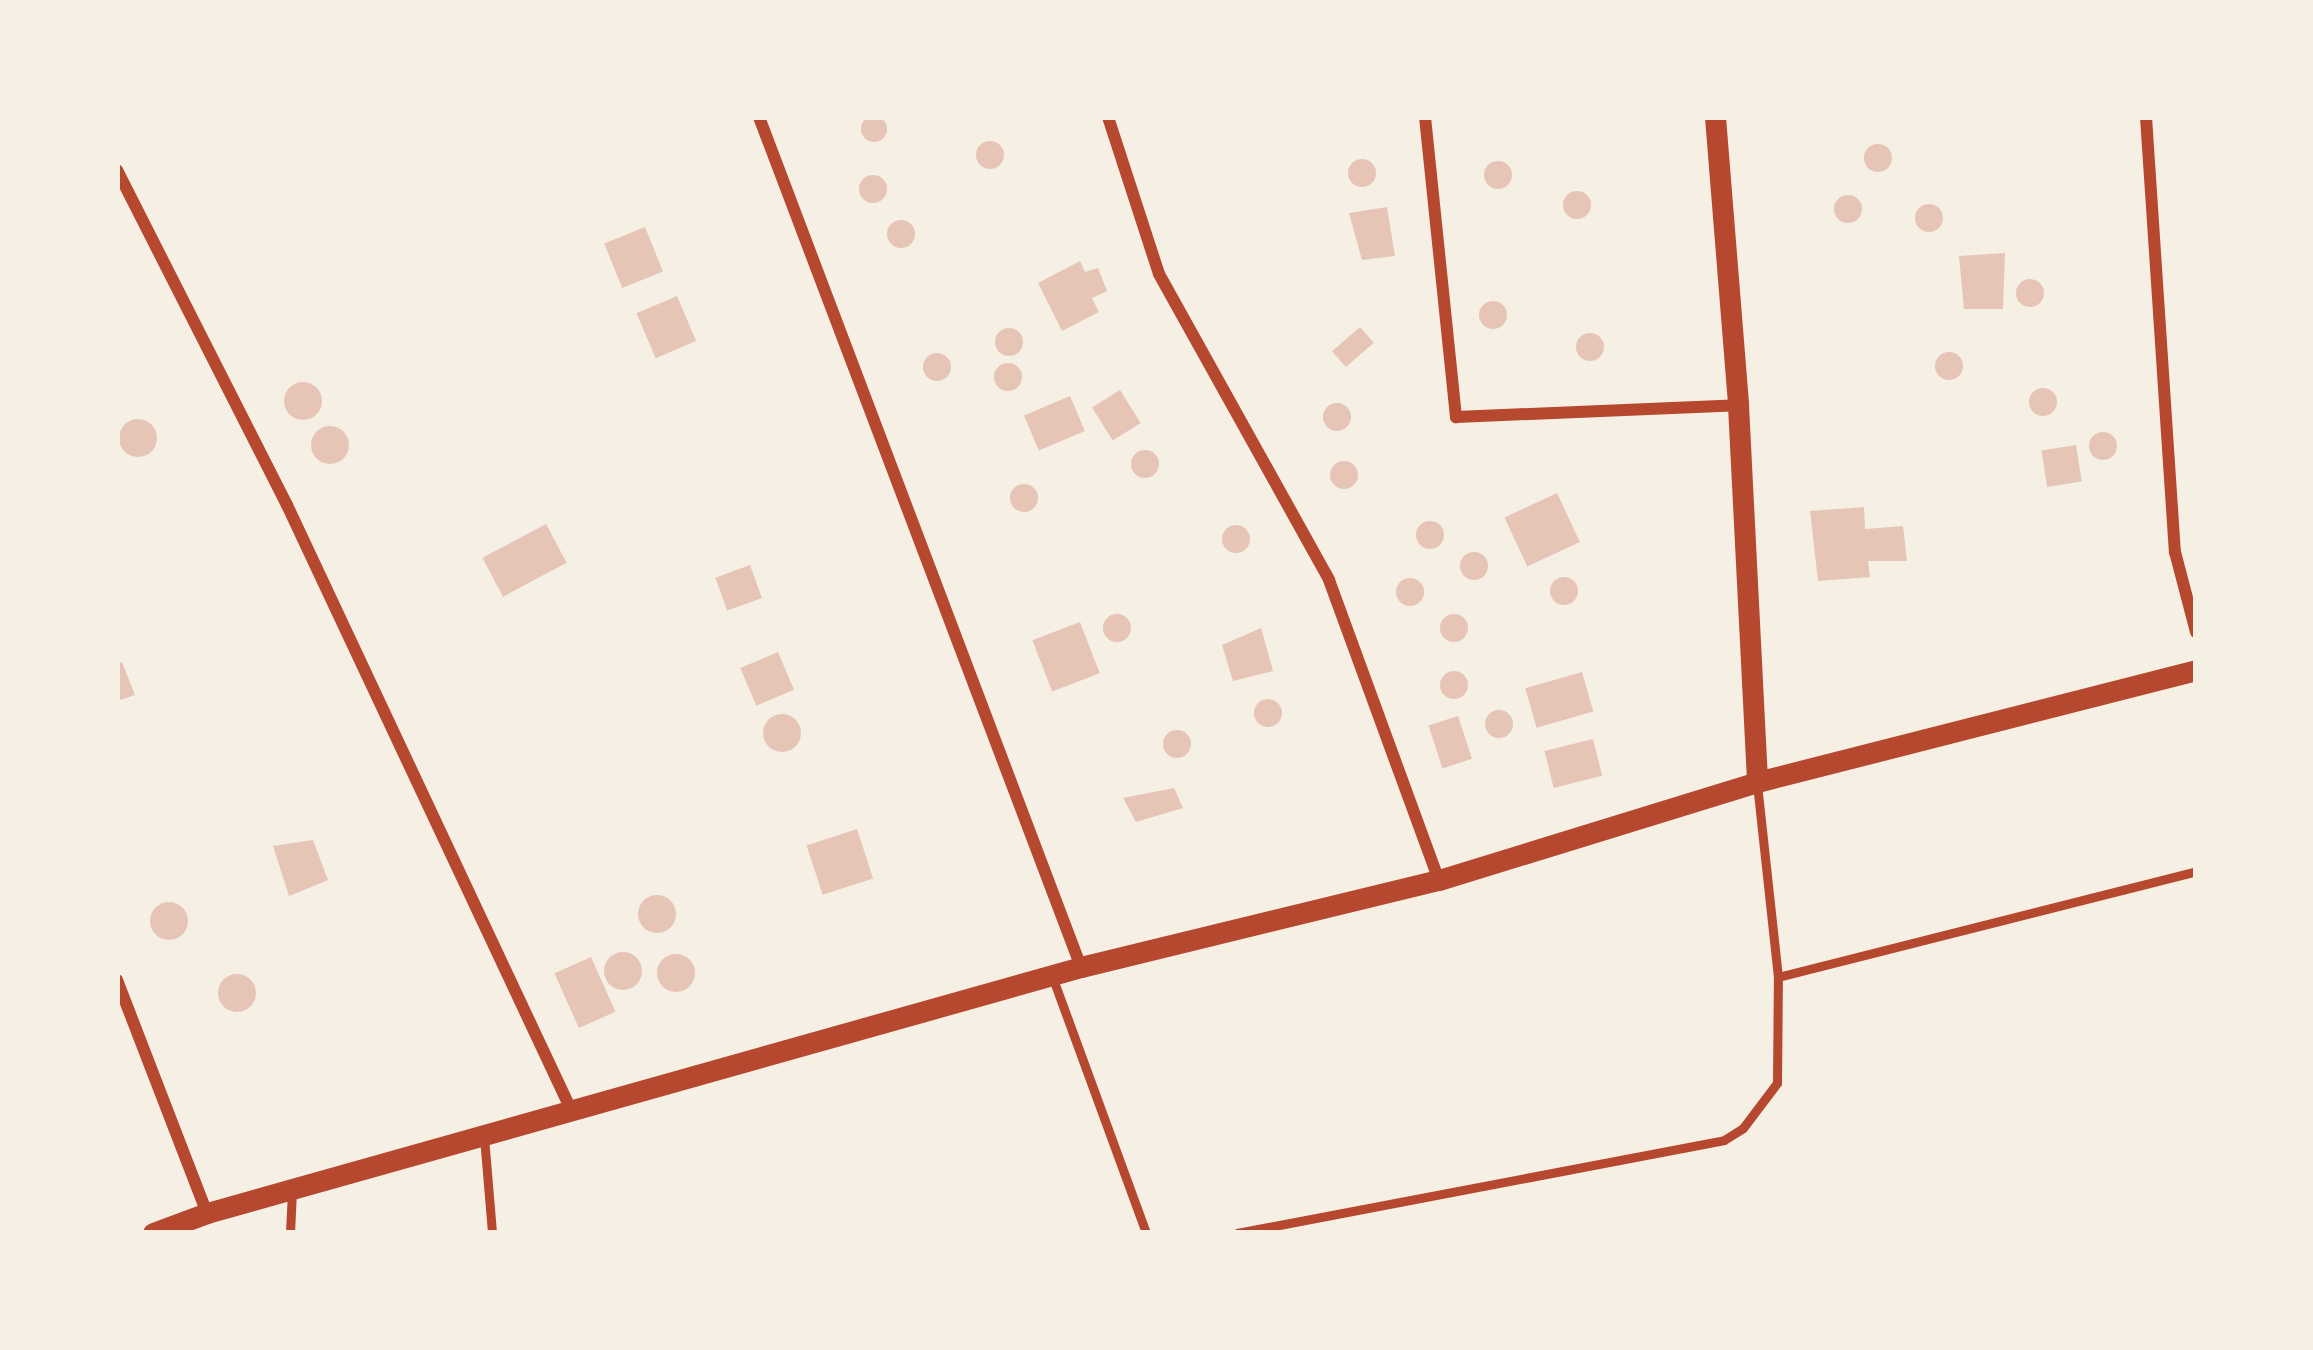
<!DOCTYPE html>
<html>
<head>
<meta charset="utf-8">
<style>
	body { margin:0 }
	#map { position:relative; width:2313px; height:1350px; overflow:hidden; background:#f6efe4; font-family:"Alegreya Sans",sans-serif }
	div>[style] { position:absolute }
	[style*='--x'] { left:calc(var(--x)*1px); top:calc(var(--y)*1px); width:calc(var(--w)*1px); rotate:calc(var(--a)*1deg) }
	.building>* { inset:0; background:#e6c5b7; transform-origin:0 0 }
	.round { border-radius:50% }
	.service>* { height:9px; margin:-4.5px; padding:0 4.5px; transform-origin:4.5px; border-radius:4.5px; background:#b5482f }
	.minor>* { height:12px; margin:-6px; padding:0 6px; transform-origin:6px; border-radius:6px; background:#b5482f }
	.tertiary>* { height:21px; margin:-10.5px; padding:0 10.5px; transform-origin:10.5px; border-radius:10.5px; background:#b5482f }
	span { translate:-50% -50%; white-space:nowrap; text-align:center; line-height:1.15; -webkit-text-stroke:10px #f6efe4; paint-order:stroke }
	.frame { position:absolute; inset:0; border:120px solid #f6efe4; pointer-events:none }
</style>
</head>
<body>
<div id="map">
	<div class="building">
		<i class="round" style="left:861px;top:116px;width:26px;height:26px"></i>
		<i class="round" style="left:976px;top:141px;width:28px;height:28px"></i>
		<i class="round" style="left:1864px;top:144px;width:28px;height:28px"></i>
		<i class="round" style="left:1348px;top:159px;width:28px;height:28px"></i>
		<i class="round" style="left:1484px;top:161px;width:28px;height:28px"></i>
		<i class="round" style="left:859px;top:175px;width:28px;height:28px"></i>
		<i class="round" style="left:1563px;top:191px;width:28px;height:28px"></i>
		<i class="round" style="left:1834px;top:195px;width:28px;height:28px"></i>
		<i class="round" style="left:1915px;top:204px;width:28px;height:28px"></i>
		<i style="clip-path:polygon(1387px 207px,1395px 256px,1362px 260px,1349px 213px)"></i>
		<i class="round" style="left:887px;top:220px;width:28px;height:28px"></i>
		<i style="left:645px;top:227px;width:48px;height:44px;rotate:68deg"></i>
		<i style="clip-path:polygon(2005px 253px,2003px 309px,1964px 309px,1959px 256px)"></i>
		<i style="clip-path:polygon(1080px 261px,1085px 272px,1098px 268px,1107px 291px,1092px 298px,1099px 312px,1062px 331px,1038px 283px)"></i>
		<i class="round" style="left:2016px;top:279px;width:28px;height:28px"></i>
		<i style="left:677px;top:296px;width:49px;height:44px;rotate:67deg"></i>
		<i class="round" style="left:1479px;top:301px;width:28px;height:28px"></i>
		<i style="left:1360px;top:327px;width:21px;height:37px;rotate:49deg"></i>
		<i class="round" style="left:995px;top:328px;width:28px;height:28px"></i>
		<i class="round" style="left:1576px;top:333px;width:28px;height:28px"></i>
		<i class="round" style="left:1935px;top:352px;width:28px;height:28px"></i>
		<i class="round" style="left:923px;top:353px;width:28px;height:28px"></i>
		<i class="round" style="left:994px;top:363px;width:28px;height:28px"></i>
		<i class="round" style="left:284px;top:382px;width:38px;height:38px"></i>
		<i class="round" style="left:2029px;top:388px;width:28px;height:28px"></i>
		<i style="left:1120px;top:390px;width:39px;height:33px;rotate:58deg"></i>
		<i style="left:1070px;top:396px;width:38px;height:50px;rotate:67deg"></i>
		<i class="round" style="left:1323px;top:403px;width:28px;height:28px"></i>
		<i class="round" style="left:119px;top:419px;width:38px;height:38px"></i>
		<i class="round" style="left:311px;top:426px;width:38px;height:38px"></i>
		<i class="round" style="left:2089px;top:432px;width:28px;height:28px"></i>
		<i style="left:2076px;top:445px;width:37px;height:35px;rotate:81deg"></i>
		<i class="round" style="left:1131px;top:450px;width:28px;height:28px"></i>
		<i class="round" style="left:1330px;top:461px;width:28px;height:28px"></i>
		<i class="round" style="left:1010px;top:484px;width:28px;height:28px"></i>
		<i style="left:1557px;top:493px;width:54px;height:58px;rotate:65deg"></i>
		<i style="clip-path:polygon(1864px 507px,1865px 529px,1903px 526px,1907px 561px,1868px 561px,1870px 577px,1818px 581px,1810px 511px)"></i>
		<i class="round" style="left:1416px;top:521px;width:28px;height:28px"></i>
		<i style="left:546px;top:524px;width:44px;height:72px;rotate:62deg"></i>
		<i class="round" style="left:1222px;top:525px;width:28px;height:28px"></i>
		<i class="round" style="left:1460px;top:552px;width:28px;height:28px"></i>
		<i style="left:750px;top:565px;width:35px;height:37px;rotate:70deg"></i>
		<i class="round" style="left:1550px;top:577px;width:28px;height:28px"></i>
		<i class="round" style="left:1396px;top:578px;width:28px;height:28px"></i>
		<i class="round" style="left:1440px;top:614px;width:28px;height:28px"></i>
		<i class="round" style="left:1103px;top:614px;width:28px;height:28px"></i>
		<i style="left:1080px;top:622px;width:55px;height:51px;rotate:69deg"></i>
		<i style="clip-path:polygon(1261px 628px,1273px 671px,1233px 681px,1222px 645px)"></i>
		<i style="left:778px;top:652px;width:41px;height:41px;rotate:67deg"></i>
		<i style="clip-path:polygon(122px 662px,135px 695px,117px 701px,117px 664px)"></i>
		<i class="round" style="left:1440px;top:671px;width:28px;height:28px"></i>
		<i style="left:1582px;top:672px;width:41px;height:59px;rotate:74deg"></i>
		<i class="round" style="left:1254px;top:699px;width:28px;height:28px"></i>
		<i class="round" style="left:1485px;top:710px;width:28px;height:28px"></i>
		<i class="round" style="left:763px;top:714px;width:38px;height:38px"></i>
		<i style="left:1458px;top:716px;width:45px;height:31px;rotate:72deg"></i>
		<i class="round" style="left:1163px;top:730px;width:28px;height:28px"></i>
		<i style="left:1593px;top:739px;width:38px;height:50px;rotate:76deg"></i>
		<i style="clip-path:polygon(1174px 788px,1183px 808px,1136px 822px,1123px 798px)"></i>
		<i style="left:857px;top:829px;width:52px;height:53px;rotate:72deg"></i>
		<i style="clip-path:polygon(313px 840px,328px 880px,289px 896px,273px 846px)"></i>
		<i class="round" style="left:638px;top:895px;width:38px;height:38px"></i>
		<i class="round" style="left:150px;top:902px;width:38px;height:38px"></i>
		<i class="round" style="left:604px;top:952px;width:38px;height:38px"></i>
		<i class="round" style="left:657px;top:954px;width:38px;height:38px"></i>
		<i style="left:591px;top:957px;width:60px;height:40px;rotate:66deg"></i>
		<i class="round" style="left:218px;top:974px;width:38px;height:38px"></i>
	</div>
	<div class="service">
		<i style="--x:1052;--y:976;--w:274;--a:69.9"></i>
		<i style="--x:1778;--y:977;--w:431;--a:-14.2"></i>
		<i style="--x:484;--y:1137;--w:96;--a:85.2"></i>
		<i style="--x:290;--y:1233;--w:43;--a:-87.3"></i>
		<i style="--x:1237;--y:1233;--w:496;--a:-10.8"></i>
		<i style="--x:1724;--y:1140;--w:22;--a:-32"></i>
		<i style="--x:1743;--y:1128;--w:56;--a:-52.9"></i>
		<i style="--x:1777;--y:1083;--w:106;--a:-89.5"></i>
		<i style="--x:1778;--y:977;--w:195;--a:-96.2"></i>
	</div>
	<div class="minor">
		<i style="--x:759;--y:117;--w:909;--a:69.25"></i>
		<i style="--x:1108;--y:117;--w:165;--a:72"></i>
		<i style="--x:1159;--y:274;--w:350;--a:60.9"></i>
		<i style="--x:1329;--y:580;--w:320;--a:69.9"></i>
		<i style="--x:1425;--y:117;--w:302;--a:84.1"></i>
		<i style="--x:1456;--y:417;--w:282;--a:-2.4"></i>
		<i style="--x:2146;--y:117;--w:436;--a:86.2"></i>
		<i style="--x:2175;--y:552;--w:83;--a:75.3"></i>
		<i style="--x:117;--y:170;--w:376;--a:63.1"></i>
		<i style="--x:287;--y:505;--w:673;--a:64.84"></i>
		<i style="--x:117;--y:980;--w:250;--a:68.9"></i>
	</div>
	<div class="tertiary">
		<i style="--x:1715;--y:117;--w:289;--a:85.4"></i>
		<i style="--x:1738;--y:405;--w:377;--a:87.1"></i>
		<i style="--x:153;--y:1233;--w:58;--a:-20.3"></i>
		<i style="--x:207;--y:1213;--w:908;--a:-15.72"></i>
		<i style="--x:1081;--y:967;--w:368;--a:-13.7"></i>
		<i style="--x:1439;--y:880;--w:333;--a:-17.1"></i>
		<i style="--x:1757;--y:782;--w:453;--a:-14.3"></i>
	</div>
	<div class="frame"></div>
</div>
</body>
</html>
